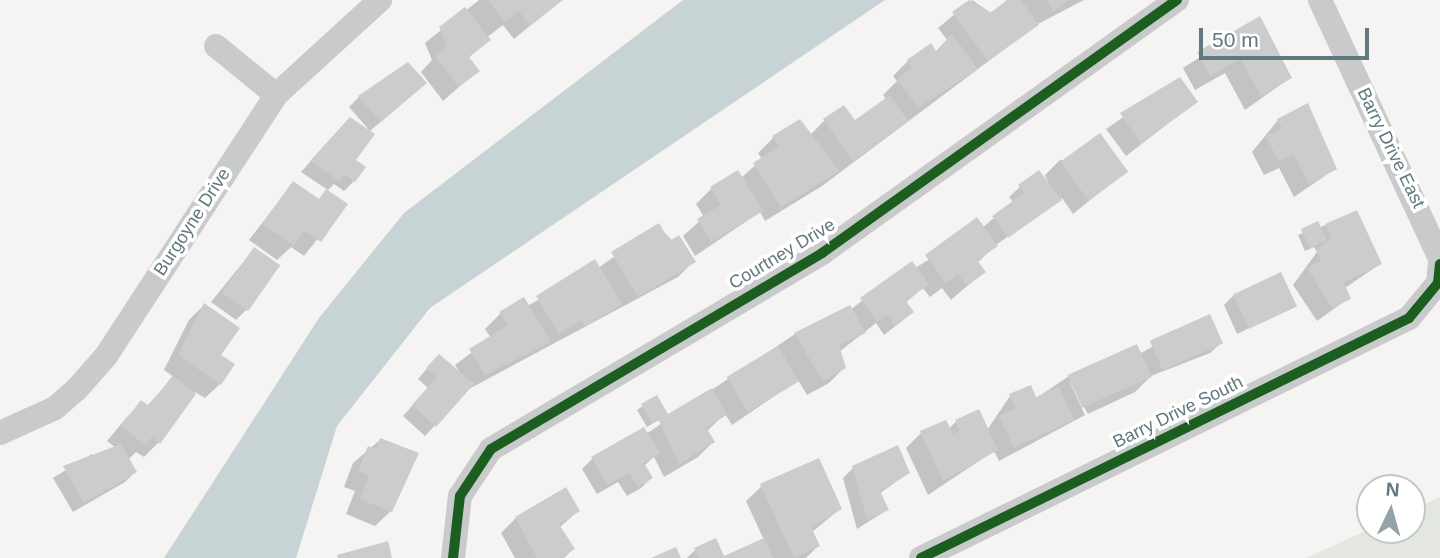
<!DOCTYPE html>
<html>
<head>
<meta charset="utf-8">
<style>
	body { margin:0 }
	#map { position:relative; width:1440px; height:558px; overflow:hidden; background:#f5f4f3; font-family:Helvetica,sans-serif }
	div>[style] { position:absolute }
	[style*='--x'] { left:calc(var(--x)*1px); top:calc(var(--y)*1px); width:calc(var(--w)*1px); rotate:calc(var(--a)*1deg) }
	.green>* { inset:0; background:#e4e6e0 }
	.water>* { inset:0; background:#c7d3d4 }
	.shadow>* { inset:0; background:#0003 }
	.building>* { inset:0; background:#cbcccc; transform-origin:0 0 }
	.street>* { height:24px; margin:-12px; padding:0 12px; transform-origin:12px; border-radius:12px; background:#c9cacb }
	.cycleway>* { height:10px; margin:-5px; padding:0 5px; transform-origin:5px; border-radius:5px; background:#1b5e20 }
	span { translate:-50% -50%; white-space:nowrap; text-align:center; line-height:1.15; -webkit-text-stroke:7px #fff; paint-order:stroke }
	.street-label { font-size:18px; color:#60787e }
	.north { position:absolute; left:1356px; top:474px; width:70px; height:70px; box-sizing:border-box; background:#fff; border:2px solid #bfc9cb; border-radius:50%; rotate:5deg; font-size:19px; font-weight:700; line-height:28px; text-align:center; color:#60787e }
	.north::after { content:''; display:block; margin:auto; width:24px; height:32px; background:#94a3a7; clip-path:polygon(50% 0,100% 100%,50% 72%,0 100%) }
	.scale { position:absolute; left:1199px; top:28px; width:170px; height:32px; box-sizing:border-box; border:4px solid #60787e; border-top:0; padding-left:9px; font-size:21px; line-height:24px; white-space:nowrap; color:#60787e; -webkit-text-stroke:5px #fff; paint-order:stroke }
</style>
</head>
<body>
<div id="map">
	<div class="green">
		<i style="clip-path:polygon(1440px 497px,1440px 558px,1306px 558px,1370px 529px,1412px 530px,1412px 510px)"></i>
	</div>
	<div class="water">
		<i style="clip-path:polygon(683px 0,885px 0,430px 308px,337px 426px,296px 558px,164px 558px,319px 318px,404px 213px)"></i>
	</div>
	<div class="shadow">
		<i style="clip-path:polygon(479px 0,561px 0,514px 39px,503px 25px,486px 38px,468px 59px,477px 71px,443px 101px,421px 72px,432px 60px,425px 43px)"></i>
		<i style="clip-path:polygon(972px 0,994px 15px,1013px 0,1084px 0,1038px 24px,822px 186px,765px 221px,760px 212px,695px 256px,683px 236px,704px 217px,696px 204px,711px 189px,741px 178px,762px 159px,758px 153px,773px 138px,800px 122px,810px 135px,824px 121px,854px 123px,887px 100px,883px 95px,897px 81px,893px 76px,908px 61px,936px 53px,948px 41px,938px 28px)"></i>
		<i style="clip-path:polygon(1260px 19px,1290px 78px,1245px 110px,1225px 73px,1195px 90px,1183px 68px)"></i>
		<i style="clip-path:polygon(1179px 79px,1196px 102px,1126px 156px,1106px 129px)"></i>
		<i style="clip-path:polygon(414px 93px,370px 131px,349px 107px,359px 97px)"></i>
		<i style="clip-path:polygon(1278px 120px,1335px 169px,1294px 197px,1279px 168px,1264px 175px,1252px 152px)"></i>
		<i style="clip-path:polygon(340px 129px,354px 160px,354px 181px,344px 191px,334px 184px,327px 191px,345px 204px,304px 256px,291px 247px,277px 260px,249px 240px,293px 183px,318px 200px,328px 190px,301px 172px)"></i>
		<i style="clip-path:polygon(1060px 160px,1126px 171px,1073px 214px,1062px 198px,996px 245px,977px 263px,983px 272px,951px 300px,942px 288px,930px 297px,923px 288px,905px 303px,911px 312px,901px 322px,884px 335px,876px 323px,839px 352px,844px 368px,829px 383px,807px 395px,798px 380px,732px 425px,725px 414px,707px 431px,713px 442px,698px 457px,664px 477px,654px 457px,644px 466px,651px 478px,641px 488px,627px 496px,618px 482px,597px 494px,582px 469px,592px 459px,643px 429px,646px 434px,795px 334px,850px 310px,911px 263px,915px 268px,982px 228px,1013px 202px,1009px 197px,1020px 187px,1050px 187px,1045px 175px)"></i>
		<i style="clip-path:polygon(1326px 225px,1380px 264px,1345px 288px,1349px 298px,1317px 321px,1293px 285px,1317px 252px,1314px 247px,1305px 251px,1298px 235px)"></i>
		<i style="clip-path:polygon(658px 226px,693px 262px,678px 277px,469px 389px,425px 436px,403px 416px,428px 388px,418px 379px,429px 366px,460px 373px,455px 365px,491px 338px,485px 329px,500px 314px,527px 306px,598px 268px)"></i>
		<i style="clip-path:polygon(254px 249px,246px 310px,236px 320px,211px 302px)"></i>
		<i style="clip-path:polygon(1234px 295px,1295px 306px,1237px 334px,1224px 305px)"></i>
		<i style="clip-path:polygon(204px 305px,220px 384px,205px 398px,195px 392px,159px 442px,144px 457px,136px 452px,128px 460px,135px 472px,125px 482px,73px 512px,53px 478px,92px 454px,96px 460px,116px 448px,107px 441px,127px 417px,142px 402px,147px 406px,174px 377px,164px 370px,189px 320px)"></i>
		<i style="clip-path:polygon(1209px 316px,1221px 343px,1210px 353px,1151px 376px,1135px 392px,1088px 414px,1069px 380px,1085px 415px,999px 461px,994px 451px,928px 495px,906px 448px,921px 433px,948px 429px,956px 422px,987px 430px,1010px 396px,1035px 399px,1069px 376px,1139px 354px)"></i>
		<i style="clip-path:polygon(656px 397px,660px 419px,647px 427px,637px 410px)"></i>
		<i style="clip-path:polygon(380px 440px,391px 511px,375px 526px,346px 514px,355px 491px,344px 487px,353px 463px)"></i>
		<i style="clip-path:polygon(853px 468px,908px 473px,879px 494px,887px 510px,857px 529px,843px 478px)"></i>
		<i style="clip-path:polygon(762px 486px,840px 509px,812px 532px,818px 546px,806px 558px,725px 558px,764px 540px,746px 501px)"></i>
		<i style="clip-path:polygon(578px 511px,559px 528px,573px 549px,564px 558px,515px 558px,501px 533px,516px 518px)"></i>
		<i style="clip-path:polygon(695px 550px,723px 558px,687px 558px)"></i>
	</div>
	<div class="building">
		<i style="clip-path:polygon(488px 0,563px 0,530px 26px,519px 11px,505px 22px)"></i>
		<i style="clip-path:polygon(969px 0,990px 13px,1007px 0,1021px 0,1039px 25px,988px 61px,952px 12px)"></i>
		<i style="clip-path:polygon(1046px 0,1069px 0,1054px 11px)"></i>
		<i style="clip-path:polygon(465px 7px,491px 40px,469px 57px,480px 71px,459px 87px,435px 56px,447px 46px,439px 27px)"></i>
		<i style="clip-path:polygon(1260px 16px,1292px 78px,1261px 96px,1240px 59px,1210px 76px,1197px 52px)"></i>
		<i style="clip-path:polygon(952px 34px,978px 69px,918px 108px,897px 79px,912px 68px,907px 60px,931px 43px,936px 51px)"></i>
		<i style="clip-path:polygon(408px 62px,427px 83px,381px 122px,358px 96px)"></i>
		<i style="clip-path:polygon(1180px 77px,1198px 102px,1141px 143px,1120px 113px)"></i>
		<i style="clip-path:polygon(890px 95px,908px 121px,853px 161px,823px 119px,844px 105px,855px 120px)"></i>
		<i style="clip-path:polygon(1308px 103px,1337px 169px,1309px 184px,1294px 154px,1279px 162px,1266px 136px,1282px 128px,1277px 119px)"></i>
		<i style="clip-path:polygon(350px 117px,375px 134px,356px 160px,366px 167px,355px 182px,344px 174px,339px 181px,310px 161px)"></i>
		<i style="clip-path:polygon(800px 119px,839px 171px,781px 207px,753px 163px,779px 147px,772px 136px)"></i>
		<i style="left:1100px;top:133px;width:48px;height:49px;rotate:54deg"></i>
		<i style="clip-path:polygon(738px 170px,763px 211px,711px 242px,697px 219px,721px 205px,710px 187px)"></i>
		<i style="clip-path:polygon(1039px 170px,1062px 200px,1008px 238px,992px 216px,1024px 193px,1018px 185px)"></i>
		<i style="clip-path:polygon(293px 181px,319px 199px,326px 189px,348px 204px,321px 242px,304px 231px,294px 246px,262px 224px)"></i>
		<i style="clip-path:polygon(1357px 210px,1382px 264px,1344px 282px,1351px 299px,1332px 308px,1307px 268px,1321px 261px,1316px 250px,1331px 238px,1325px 224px)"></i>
		<i style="clip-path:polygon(977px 217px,998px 246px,977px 260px,986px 272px,967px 286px,958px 274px,946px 283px,925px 255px)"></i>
		<i style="left:1318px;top:221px;width:21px;height:19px;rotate:65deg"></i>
		<i style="clip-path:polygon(659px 223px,670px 241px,679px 235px,696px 262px,638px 297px,611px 252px)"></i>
		<i style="left:254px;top:247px;width:32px;height:56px;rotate:35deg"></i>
		<i style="clip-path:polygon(595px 259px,622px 304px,585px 327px,581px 320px,559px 334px,536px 296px)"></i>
		<i style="clip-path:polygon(912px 261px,929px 284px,906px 301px,914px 312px,895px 326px,887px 315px,877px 322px,860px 298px)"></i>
		<i style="left:1281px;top:272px;width:38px;height:53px;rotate:65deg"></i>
		<i style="clip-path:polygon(524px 297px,551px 342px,485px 375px,469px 349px,508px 325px,499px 312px)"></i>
		<i style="clip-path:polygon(204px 303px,240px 328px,221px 355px,235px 364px,221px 385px,178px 355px)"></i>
		<i style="clip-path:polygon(850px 305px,866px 333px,839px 345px,846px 368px,823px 381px,794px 333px)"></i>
		<i style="left:1210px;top:314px;width:32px;height:66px;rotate:66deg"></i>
		<i style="left:1137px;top:344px;width:36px;height:76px;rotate:66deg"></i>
		<i style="left:778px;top:346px;width:41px;height:60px;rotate:59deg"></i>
		<i style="clip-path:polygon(439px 354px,474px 384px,436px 427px,412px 405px,437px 377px,426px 368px)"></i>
		<i style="clip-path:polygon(173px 375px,196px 394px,160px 444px,152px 437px,145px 445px,121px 426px,141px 400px,149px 406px)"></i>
		<i style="clip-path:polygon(1031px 385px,1036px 397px,1059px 387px,1074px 420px,1014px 448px,999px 416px,1016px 408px,1009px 394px)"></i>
		<i style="clip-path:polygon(712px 388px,727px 415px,706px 427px,715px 442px,679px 464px,658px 419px,652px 423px,641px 404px,657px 395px,668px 414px)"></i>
		<i style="clip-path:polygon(979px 409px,998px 450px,943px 481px,920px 431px,946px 420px,953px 434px,960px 431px,955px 420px)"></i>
		<i style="clip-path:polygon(644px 427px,660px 453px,644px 463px,653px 478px,638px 487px,629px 473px,607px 485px,591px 457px)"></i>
		<i style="clip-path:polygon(380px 438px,419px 453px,392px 512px,360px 499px,369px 476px,358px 471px,368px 446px,376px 449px)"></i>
		<i style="clip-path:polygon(121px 444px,137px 472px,84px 503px,63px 466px)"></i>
		<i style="clip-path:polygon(898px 445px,910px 473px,880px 491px,889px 510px,867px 520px,852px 466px)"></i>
		<i style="clip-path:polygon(819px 458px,842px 509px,811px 527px,820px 546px,794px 558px,760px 484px)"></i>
		<i style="clip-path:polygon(566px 487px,580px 511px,559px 524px,575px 549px,560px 558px,537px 558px,515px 517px)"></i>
		<i style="clip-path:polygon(716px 538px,724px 556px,764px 538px,773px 558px,699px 558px,694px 548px)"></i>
		<i style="clip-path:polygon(388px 541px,392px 558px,338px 558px,337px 555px)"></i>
		<i style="clip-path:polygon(676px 547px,681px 558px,651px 558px)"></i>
	</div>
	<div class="street">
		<i style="--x:1320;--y:0;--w:285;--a:65.1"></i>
		<i style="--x:216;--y:46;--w:77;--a:39.2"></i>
		<i style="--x:0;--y:433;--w:60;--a:-24.4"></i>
		<i style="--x:55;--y:408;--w:29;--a:-41"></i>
		<i style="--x:77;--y:389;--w:44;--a:-48.7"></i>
		<i style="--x:106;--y:356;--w:311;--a:-56.9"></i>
		<i style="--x:276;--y:95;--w:141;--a:-42.4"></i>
		<i style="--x:453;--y:558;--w:62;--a:-83.6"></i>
		<i style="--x:460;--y:496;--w:56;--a:-56.6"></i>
		<i style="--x:491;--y:449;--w:385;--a:-30.6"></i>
		<i style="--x:822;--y:253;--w:436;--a:-35.5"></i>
		<i style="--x:921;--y:558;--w:544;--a:-26.19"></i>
		<i style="--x:1409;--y:318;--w:45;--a:-50.4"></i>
		<i style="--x:1438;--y:283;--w:19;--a:-84"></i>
	</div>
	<div class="cycleway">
		<i style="--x:453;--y:558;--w:62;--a:-83.6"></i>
		<i style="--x:460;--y:496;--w:56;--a:-56.6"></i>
		<i style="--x:491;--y:449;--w:385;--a:-30.6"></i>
		<i style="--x:822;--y:253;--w:436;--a:-35.5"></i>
		<i style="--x:921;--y:558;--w:544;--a:-26.19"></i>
		<i style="--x:1409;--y:318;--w:45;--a:-50.4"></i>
		<i style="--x:1438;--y:283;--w:19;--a:-84"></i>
	</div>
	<div class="street-label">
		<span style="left:1391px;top:148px;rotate:64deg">Barry Drive East</span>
		<span style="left:192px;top:222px;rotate:-57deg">Burgoyne Drive</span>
		<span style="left:782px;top:254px;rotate:-31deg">Courtney Drive</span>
		<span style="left:1178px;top:412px;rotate:-26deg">Barry Drive South</span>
	</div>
	<div class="north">N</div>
	<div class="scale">50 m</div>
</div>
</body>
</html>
